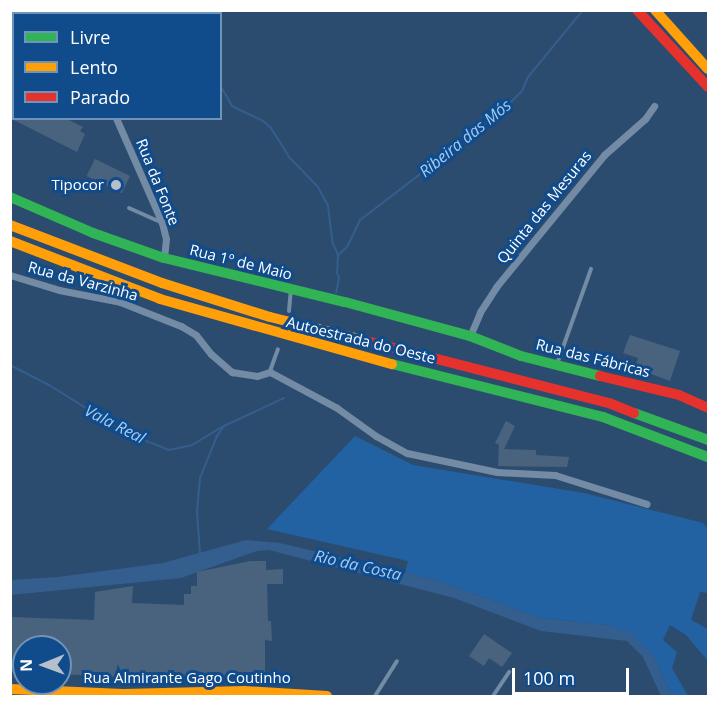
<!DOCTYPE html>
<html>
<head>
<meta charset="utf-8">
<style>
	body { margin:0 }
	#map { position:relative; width:719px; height:707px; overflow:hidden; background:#2c4c6f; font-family:"Open Sans",sans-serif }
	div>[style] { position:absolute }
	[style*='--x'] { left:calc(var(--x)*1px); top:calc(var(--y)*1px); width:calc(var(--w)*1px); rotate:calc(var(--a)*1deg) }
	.green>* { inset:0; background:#2262a3 }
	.water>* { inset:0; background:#335e8d }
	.stream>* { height:2px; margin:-1px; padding:0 1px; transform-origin:1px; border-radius:1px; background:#335e8d }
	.building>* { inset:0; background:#49637f; transform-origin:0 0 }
	.lane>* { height:4px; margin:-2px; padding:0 2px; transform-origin:2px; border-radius:2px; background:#738ba4 }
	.street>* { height:7px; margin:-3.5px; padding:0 3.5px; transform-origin:3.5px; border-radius:3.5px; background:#738ba4 }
	.fast>* { height:10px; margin:-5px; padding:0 5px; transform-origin:5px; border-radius:5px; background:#30b455 }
	.slow>* { height:10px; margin:-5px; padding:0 5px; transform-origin:5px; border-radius:5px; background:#ff9f0a }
	.jam>* { height:10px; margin:-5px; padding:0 5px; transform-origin:5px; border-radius:5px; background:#e5322d }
	.dots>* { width:16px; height:16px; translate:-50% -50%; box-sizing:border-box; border:3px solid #104b8b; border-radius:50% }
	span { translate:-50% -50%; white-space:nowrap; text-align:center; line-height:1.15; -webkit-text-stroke:6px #104b8b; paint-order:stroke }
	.street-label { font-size:15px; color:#fff }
	.poi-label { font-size:15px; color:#fff }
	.right { translate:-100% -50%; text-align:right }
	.water-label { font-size:16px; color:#a2cdf9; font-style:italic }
	.frame { position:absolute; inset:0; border:12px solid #fff; pointer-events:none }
	.legend { position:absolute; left:12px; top:12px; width:210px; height:108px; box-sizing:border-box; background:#104b8b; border:2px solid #7093b9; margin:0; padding:8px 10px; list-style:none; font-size:18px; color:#fff }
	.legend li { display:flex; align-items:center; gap:12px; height:30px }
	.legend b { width:30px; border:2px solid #7093b9 }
	.north { position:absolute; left:12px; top:635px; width:60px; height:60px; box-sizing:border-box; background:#104b8b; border:2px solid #7093b9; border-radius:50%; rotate:269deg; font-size:16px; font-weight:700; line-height:24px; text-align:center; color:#fff }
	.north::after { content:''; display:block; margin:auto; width:21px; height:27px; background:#b5c0cd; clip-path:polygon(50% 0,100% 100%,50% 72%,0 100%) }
	.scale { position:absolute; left:512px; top:668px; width:117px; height:27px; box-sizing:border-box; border:3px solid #fff; border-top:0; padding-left:8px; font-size:18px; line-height:21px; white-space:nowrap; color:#fff; -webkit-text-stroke:4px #104b8b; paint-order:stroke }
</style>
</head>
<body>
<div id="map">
	<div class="green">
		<i style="clip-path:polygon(355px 436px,413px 465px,584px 493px,703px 523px,708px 529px,708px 593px,700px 592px,691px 620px,708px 629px,708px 661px,686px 635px,670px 625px,663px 640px,677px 652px,672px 668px,688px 696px,671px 696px,655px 659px,606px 625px,540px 618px,439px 581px,405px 573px,408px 561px,267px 529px)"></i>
	</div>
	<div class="water">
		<i style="clip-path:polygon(246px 540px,280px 543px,439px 581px,540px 618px,606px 625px,632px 633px,655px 659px,671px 696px,661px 696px,643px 657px,627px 641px,541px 631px,454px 598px,269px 550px,257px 551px,181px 578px,11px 595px,11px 580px,58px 577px,163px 563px)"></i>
	</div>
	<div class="stream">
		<i style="--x:212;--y:14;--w:4;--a:-90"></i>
		<i style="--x:220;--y:85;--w:24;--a:60"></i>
		<i style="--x:232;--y:106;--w:34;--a:26"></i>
		<i style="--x:263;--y:121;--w:11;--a:41"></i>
		<i style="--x:271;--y:128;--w:36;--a:58"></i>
		<i style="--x:290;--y:158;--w:40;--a:46"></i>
		<i style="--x:318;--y:187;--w:21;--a:62"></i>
		<i style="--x:328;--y:206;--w:35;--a:83"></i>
		<i style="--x:332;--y:241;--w:15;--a:67"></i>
		<i style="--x:338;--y:255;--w:18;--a:93"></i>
		<i style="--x:337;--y:273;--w:5;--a:68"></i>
		<i style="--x:339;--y:278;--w:15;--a:101"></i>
		<i style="--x:338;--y:255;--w:12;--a:-42"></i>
		<i style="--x:347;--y:247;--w:30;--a:-64"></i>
		<i style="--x:360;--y:220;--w:173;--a:-37.3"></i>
		<i style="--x:498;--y:115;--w:34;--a:-45"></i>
		<i style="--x:522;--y:91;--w:15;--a:-67"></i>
		<i style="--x:528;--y:77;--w:87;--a:-50.6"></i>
		<i style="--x:10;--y:365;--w:44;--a:27.1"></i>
		<i style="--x:49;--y:385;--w:91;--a:31.9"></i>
		<i style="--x:126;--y:433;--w:46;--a:21.6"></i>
		<i style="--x:169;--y:450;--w:24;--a:-12"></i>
		<i style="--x:192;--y:445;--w:37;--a:-31"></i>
		<i style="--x:200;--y:554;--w:42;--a:-94.1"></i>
		<i style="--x:197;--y:512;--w:34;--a:-85"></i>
		<i style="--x:200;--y:478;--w:45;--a:-68"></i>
		<i style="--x:217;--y:436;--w:12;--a:-55"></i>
		<i style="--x:224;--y:426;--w:66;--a:-25"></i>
	</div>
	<div class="building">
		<i style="clip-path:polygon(10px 118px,65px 118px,83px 127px,80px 131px,85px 134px,77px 152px)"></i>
		<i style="left:95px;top:159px;width:39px;height:19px;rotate:26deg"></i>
		<i style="clip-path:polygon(630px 335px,680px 351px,670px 381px,635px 368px,638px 358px,623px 353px)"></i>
		<i style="clip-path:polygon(506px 421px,515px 426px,504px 449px,536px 450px,536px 455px,569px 457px,567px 467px,498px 466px,499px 445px,495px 443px)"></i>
		<i style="clip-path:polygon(250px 561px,266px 561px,266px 570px,283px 569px,283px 584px,267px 584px,268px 621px,271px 621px,272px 641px,265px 640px,265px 674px,140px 678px,60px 674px,60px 647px,24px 647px,24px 672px,10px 671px,10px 617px,94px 620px,95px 592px,133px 586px,132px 603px,184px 605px,184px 594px,191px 594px,191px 586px,197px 586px,197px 572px)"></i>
		<i style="clip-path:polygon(484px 634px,512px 653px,502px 667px,489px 658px,484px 666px,469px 656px)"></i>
	</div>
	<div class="lane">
		<i style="--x:129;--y:208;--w:35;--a:24"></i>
		<i style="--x:289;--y:311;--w:21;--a:-85"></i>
		<i style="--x:557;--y:364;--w:101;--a:-70.3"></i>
		<i style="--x:270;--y:371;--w:23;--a:-70"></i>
		<i style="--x:375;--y:696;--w:41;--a:-57.8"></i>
		<i style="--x:493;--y:696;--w:29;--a:-56"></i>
	</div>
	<div class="street">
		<i style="--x:78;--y:10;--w:4;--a:76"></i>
		<i style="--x:116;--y:118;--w:115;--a:66.3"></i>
		<i style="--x:162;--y:223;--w:16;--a:76"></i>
		<i style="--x:166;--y:239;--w:19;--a:96"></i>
		<i style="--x:10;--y:275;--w:51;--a:17"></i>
		<i style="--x:59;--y:290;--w:62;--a:11.1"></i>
		<i style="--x:120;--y:302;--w:66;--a:21.5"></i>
		<i style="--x:181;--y:326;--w:17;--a:31"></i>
		<i style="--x:196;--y:335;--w:24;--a:52"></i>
		<i style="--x:211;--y:354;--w:28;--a:41"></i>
		<i style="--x:232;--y:372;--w:25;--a:9"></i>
		<i style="--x:257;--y:376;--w:14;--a:-17"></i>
		<i style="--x:270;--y:372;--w:76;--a:28.2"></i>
		<i style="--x:337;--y:408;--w:48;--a:35.7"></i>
		<i style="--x:376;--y:436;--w:35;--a:29"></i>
		<i style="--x:407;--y:453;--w:92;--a:11.9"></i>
		<i style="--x:497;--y:472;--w:58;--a:3"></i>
		<i style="--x:555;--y:475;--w:96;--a:17.5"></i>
		<i style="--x:470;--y:336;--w:26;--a:-67"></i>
		<i style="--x:480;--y:312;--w:30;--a:-57"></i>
		<i style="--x:496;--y:287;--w:171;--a:-50.7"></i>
		<i style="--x:604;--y:155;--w:55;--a:-41.3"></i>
		<i style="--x:645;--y:119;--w:16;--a:-55"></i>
	</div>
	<div class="fast">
		<i style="--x:10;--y:197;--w:90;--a:23.4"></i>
		<i style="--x:93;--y:233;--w:75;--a:19.4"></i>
		<i style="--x:164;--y:258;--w:186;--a:13.7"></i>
		<i style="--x:345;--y:302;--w:130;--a:15.2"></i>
		<i style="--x:470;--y:336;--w:55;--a:21.4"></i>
		<i style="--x:521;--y:356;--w:81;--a:14.2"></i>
		<i style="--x:392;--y:364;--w:218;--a:14.1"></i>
		<i style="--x:603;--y:417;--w:112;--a:20.9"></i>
		<i style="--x:634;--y:413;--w:79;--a:20"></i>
	</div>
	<div class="slow">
		<i style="--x:655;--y:10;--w:79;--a:48.1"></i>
		<i style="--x:10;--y:225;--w:163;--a:20.9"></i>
		<i style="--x:162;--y:283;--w:113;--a:17.5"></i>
		<i style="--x:270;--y:317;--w:92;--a:13.9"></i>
		<i style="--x:10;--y:241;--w:161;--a:21.1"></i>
		<i style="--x:160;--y:299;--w:241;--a:15.7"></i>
		<i style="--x:10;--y:689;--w:113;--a:2.5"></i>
		<i style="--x:123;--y:694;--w:121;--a:-1.4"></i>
		<i style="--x:244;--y:691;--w:83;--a:3.4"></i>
	</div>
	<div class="jam">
		<i style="--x:637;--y:10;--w:105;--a:47.3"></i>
		<i style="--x:359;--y:339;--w:258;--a:14.4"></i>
		<i style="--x:609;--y:403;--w:27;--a:22"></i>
		<i style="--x:600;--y:376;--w:81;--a:13.5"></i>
		<i style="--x:679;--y:395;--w:32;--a:24"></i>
	</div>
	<div class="dots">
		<i style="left:116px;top:185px;background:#b5c0cd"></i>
	</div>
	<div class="street-label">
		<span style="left:158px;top:182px;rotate:68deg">Rua da Fonte</span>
		<span style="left:544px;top:207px;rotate:-51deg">Quinta das Mesuras</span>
		<span style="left:241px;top:262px;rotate:14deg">Rua 1º de Maio</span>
		<span style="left:83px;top:281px;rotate:15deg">Rua da Varzinha</span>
		<span style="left:361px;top:340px;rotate:14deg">Autoestrada do Oeste</span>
		<span style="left:593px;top:358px;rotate:14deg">Rua das Fábricas</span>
		<span style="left:187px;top:678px">Rua Almirante Gago Coutinho</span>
	</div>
	<div class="poi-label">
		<span class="right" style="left:104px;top:185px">Tipocor</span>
	</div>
	<div class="water-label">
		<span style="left:465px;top:138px;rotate:-39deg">Ribeira das Mós</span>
		<span style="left:115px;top:424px;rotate:27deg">Vala Real</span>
		<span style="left:358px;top:565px;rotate:13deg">Rio da Costa</span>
	</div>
	<div class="frame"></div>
	<ul class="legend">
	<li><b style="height:8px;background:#30b455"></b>Livre</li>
	<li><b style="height:8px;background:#ff9f0a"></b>Lento</li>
	<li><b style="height:8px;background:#e5322d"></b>Parado</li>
	</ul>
	<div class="north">N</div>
	<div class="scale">100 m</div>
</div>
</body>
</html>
